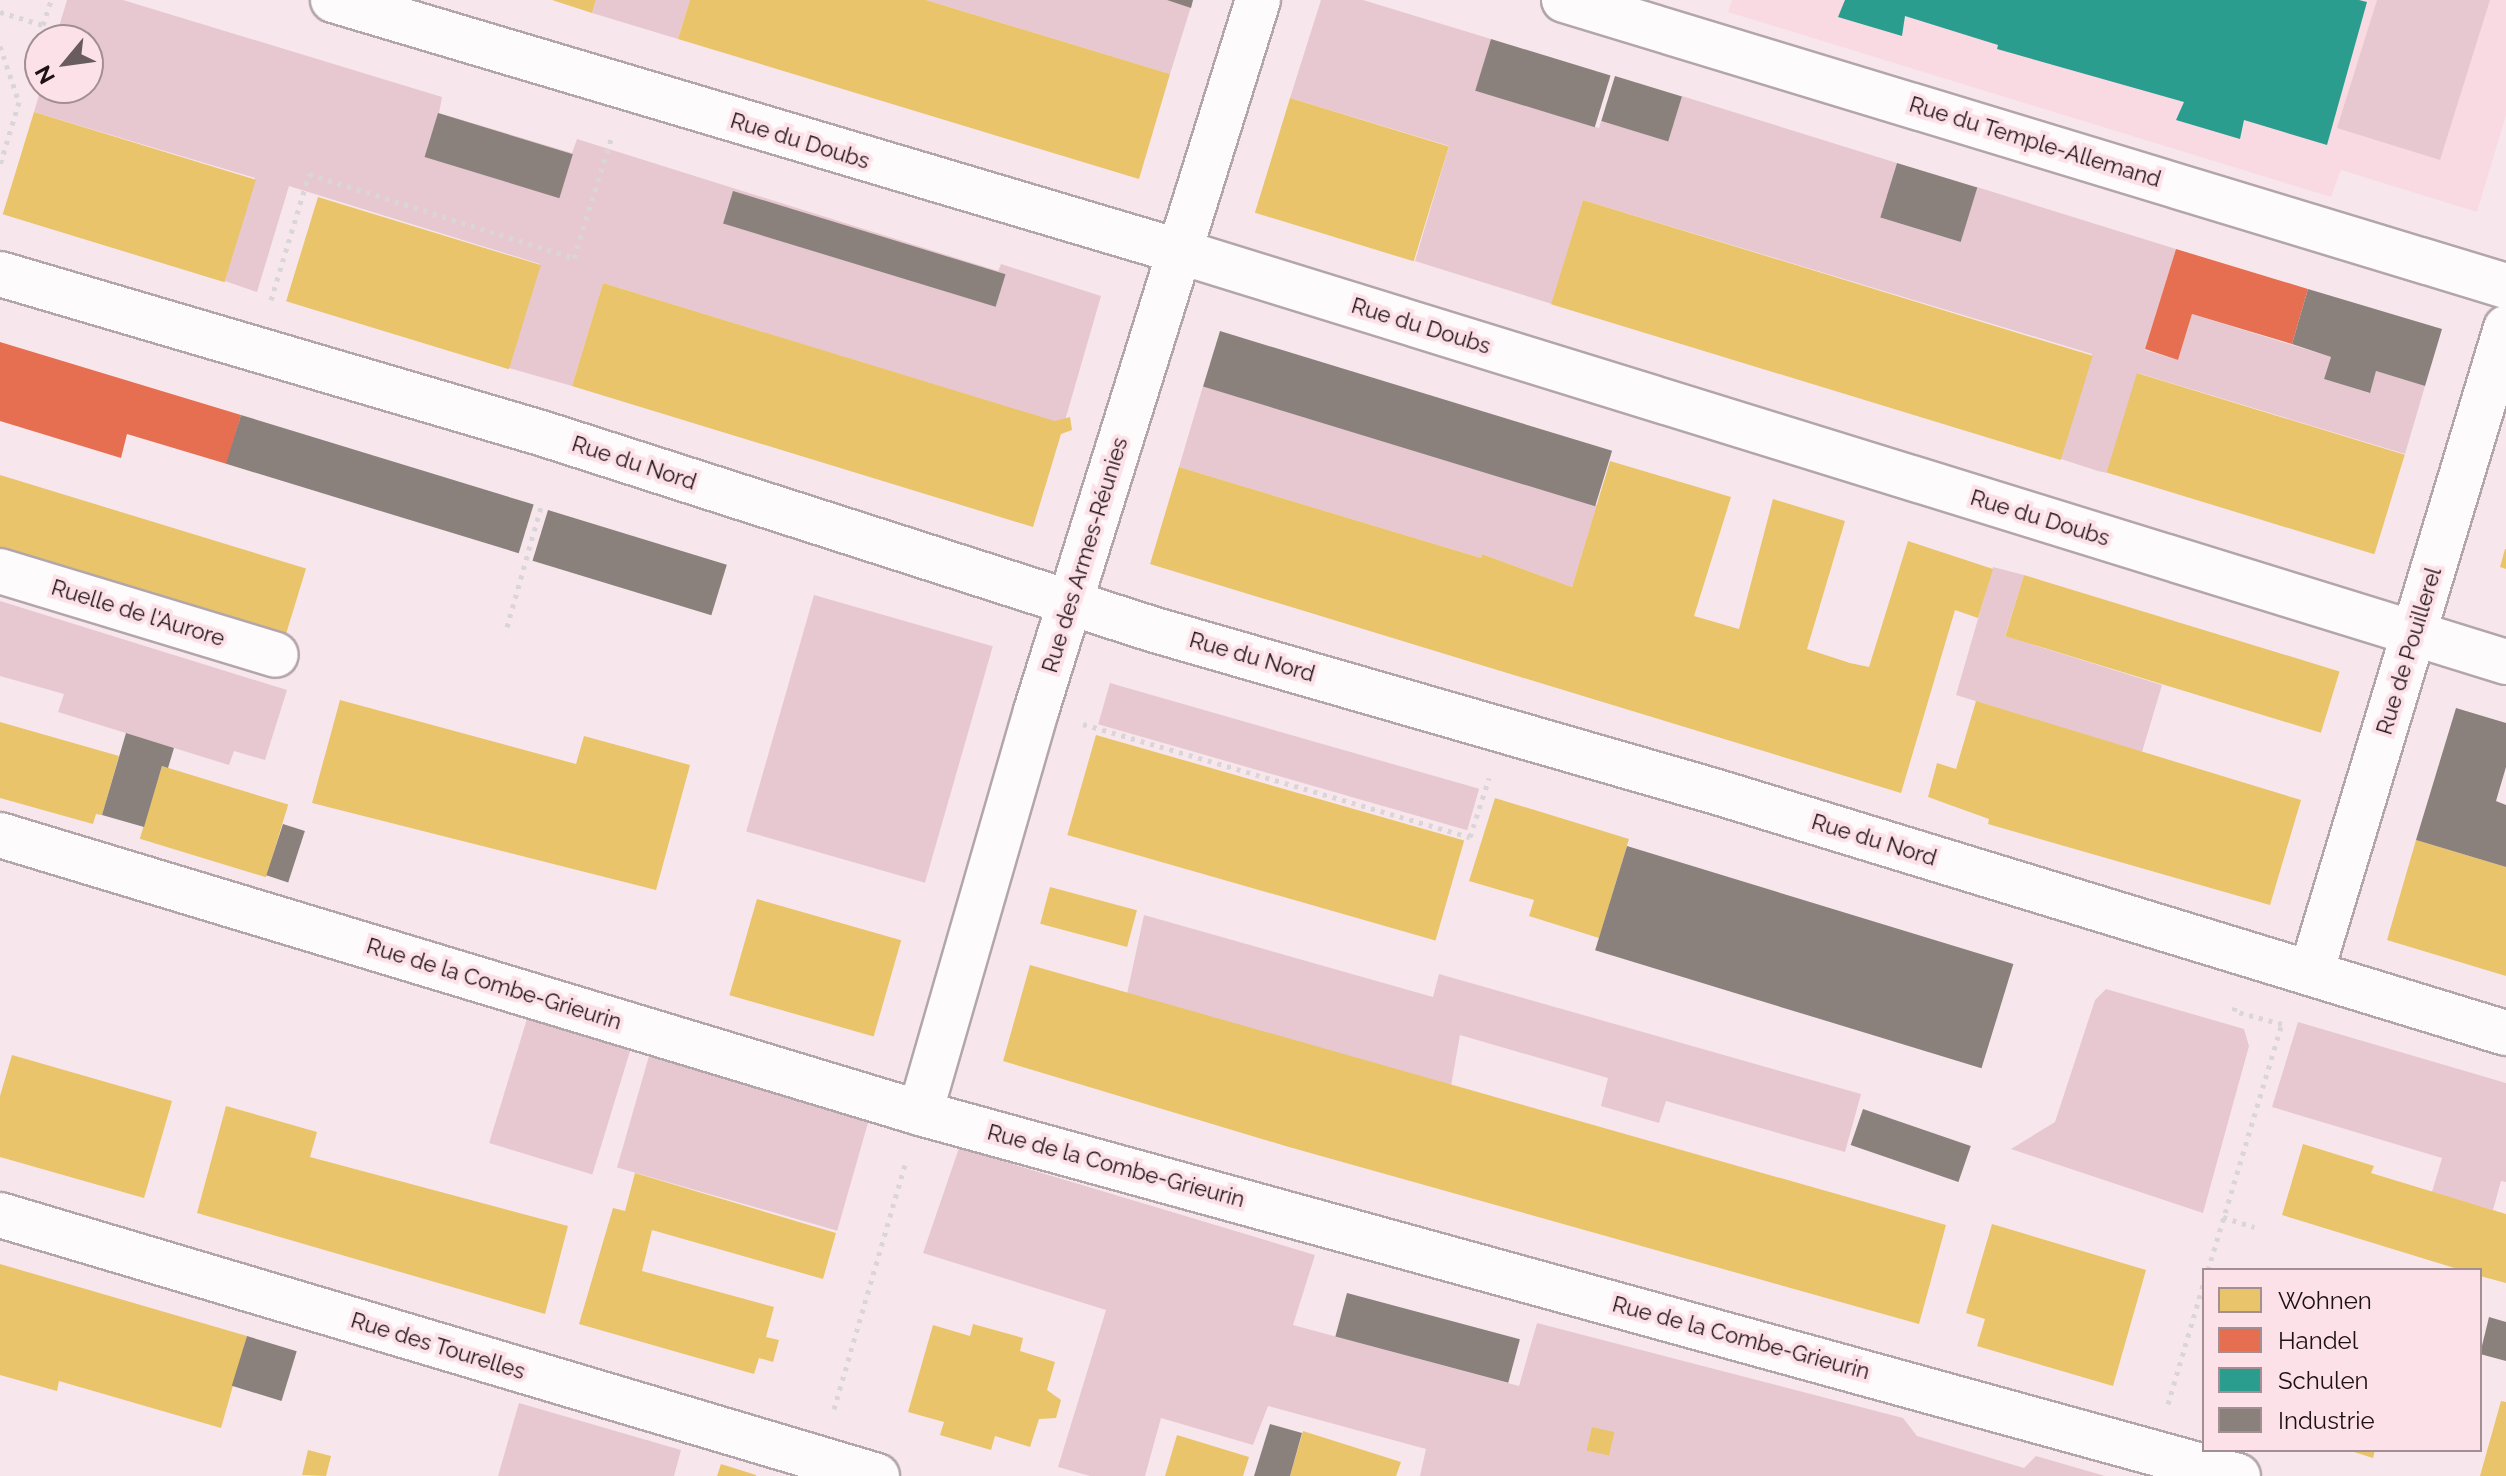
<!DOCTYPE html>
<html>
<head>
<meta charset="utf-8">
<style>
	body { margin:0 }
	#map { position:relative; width:2506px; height:1476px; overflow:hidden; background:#f7e7ec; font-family:Raleway,sans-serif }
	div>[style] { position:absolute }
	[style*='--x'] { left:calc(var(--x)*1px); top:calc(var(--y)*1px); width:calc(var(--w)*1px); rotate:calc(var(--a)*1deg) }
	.built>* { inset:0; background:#f9dae3 }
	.green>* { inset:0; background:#e7c8d0; transform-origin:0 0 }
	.homes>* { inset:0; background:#e9c46a; transform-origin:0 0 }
	.shops>* { inset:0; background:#e76f51 }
	.schools>* { inset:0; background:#2a9d8f }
	.industry>* { inset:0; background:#8a817c; transform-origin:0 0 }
	.path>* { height:5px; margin-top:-2.5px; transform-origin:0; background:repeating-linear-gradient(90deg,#dad6d7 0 4px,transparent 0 10px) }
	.roads { filter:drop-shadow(2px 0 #b3a6aa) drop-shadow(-2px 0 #b3a6aa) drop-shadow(0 2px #b3a6aa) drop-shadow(0 -2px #b3a6aa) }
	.minor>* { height:44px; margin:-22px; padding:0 22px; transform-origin:22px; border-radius:22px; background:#fefbfc }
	span { translate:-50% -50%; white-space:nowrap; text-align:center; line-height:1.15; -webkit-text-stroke:8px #fde1e8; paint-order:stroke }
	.street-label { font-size:22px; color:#1d1114 }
	.legend { position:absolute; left:2202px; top:1268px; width:280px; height:184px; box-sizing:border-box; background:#fde1e8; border:2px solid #a38e93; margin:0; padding:10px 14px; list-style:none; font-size:24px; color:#1d1114 }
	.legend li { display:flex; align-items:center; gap:16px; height:40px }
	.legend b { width:40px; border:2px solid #a38e93 }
	.north { position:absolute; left:24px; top:24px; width:80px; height:80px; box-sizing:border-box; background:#fde1e8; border:2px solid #a38e93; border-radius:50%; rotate:241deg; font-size:22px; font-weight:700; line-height:32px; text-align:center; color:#1d1114 }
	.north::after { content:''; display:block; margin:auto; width:28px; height:36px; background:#695c60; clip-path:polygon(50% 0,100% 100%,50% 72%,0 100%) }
</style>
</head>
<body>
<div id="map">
	<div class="built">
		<i style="clip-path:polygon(1732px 0,2506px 0,2506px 115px,2477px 212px,2341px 170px,2331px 197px,1728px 12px)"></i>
	</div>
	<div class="green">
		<i style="clip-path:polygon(67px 0,123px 0,442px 97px,439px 113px,572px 153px,577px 139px,998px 271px,1001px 264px,1101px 296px,1064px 424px,603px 283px,572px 386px,509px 368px,540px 264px,289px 186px,257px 292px,225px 281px,255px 178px,34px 112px,41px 88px,88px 88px,88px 40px,55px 40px)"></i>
		<i style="clip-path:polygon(596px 0,690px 0,678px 39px,592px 13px)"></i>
		<i style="clip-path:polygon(926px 0,1193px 0,1170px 74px)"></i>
		<i style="clip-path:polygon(1321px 0,1363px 0,1491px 39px,1476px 91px,1599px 128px,1601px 121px,1668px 141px,1682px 96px,1897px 163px,1882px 218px,1960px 242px,1977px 187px,2176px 249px,2145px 350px,2178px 360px,2192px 314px,2331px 357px,2324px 379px,2369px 393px,2376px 371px,2425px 386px,2405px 454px,2138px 373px,2107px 473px,2098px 471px,2061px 459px,2092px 354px,1583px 200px,1552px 304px,1415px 261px,1449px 146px,1290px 98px)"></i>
		<i style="clip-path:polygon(2377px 0,2490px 0,2440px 160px,2337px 128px)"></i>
		<i style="clip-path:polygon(1203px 386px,1597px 505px,1572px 587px,1482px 554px,1481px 558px,1179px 467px)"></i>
		<i style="clip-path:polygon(1993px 567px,2024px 575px,2005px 636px,2162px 685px,2142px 752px,1956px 695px)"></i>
		<i style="left:814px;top:595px;width:186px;height:246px;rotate:16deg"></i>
		<i style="clip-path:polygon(0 601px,287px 690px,265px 760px,234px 751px,229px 765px,58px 712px,64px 694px,0 676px)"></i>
		<i style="left:1110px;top:683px;width:384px;height:43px;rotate:16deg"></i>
		<i style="clip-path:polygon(1144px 915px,1433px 997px,1439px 974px,1861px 1094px,1845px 1152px,1666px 1101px,1659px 1123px,1601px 1106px,1608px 1078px,1460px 1035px,1451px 1086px,1127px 994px)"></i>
		<i style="clip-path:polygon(2106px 989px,2244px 1029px,2249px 1046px,2203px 1213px,2011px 1149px,2055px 1122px,2095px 1000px)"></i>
		<i style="left:530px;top:1009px;width:108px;height:140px;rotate:17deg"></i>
		<i style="clip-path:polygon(2298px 1022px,2506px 1083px,2506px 1182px,2501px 1181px,2493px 1210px,2432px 1192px,2442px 1158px,2272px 1107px)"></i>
		<i style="left:649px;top:1056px;width:229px;height:116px;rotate:16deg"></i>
		<i style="clip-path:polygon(959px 1148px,1315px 1255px,1293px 1325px,1519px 1386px,1537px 1323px,1903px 1418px,1917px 1436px,2024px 1468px,2036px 1456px,2105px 1476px,1420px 1476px,1426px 1449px,1268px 1406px,1253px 1445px,1161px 1418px,1145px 1476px,1090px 1476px,1058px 1467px,1106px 1310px,923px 1253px)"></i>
		<i style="clip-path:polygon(519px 1403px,681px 1450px,674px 1476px,498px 1476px)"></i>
	</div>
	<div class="homes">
		<i style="clip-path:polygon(552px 0,596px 0,592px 13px)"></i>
		<i style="clip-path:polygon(690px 0,926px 0,1170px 74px,1139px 179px,678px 39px)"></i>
		<i style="left:1290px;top:98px;width:166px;height:120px;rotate:17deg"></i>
		<i style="left:34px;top:112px;width:232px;height:107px;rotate:17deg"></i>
		<i style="left:318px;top:197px;width:233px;height:109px;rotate:17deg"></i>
		<i style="left:1583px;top:200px;width:533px;height:109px;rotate:17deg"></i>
		<i style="clip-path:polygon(603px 283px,1055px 421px,1070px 417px,1072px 430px,1061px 434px,1033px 527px,572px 386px)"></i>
		<i style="left:2137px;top:373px;width:280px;height:104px;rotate:17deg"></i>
		<i style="clip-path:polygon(1610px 461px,1731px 497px,1694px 616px,1739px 629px,1773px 499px,1845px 521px,1807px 649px,1850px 663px,1869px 667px,1908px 541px,1993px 569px,1978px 618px,1955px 610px,1901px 793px,1150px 564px,1179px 467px,1481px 558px,1482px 554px,1572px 587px)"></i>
		<i style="left:0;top:475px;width:320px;height:82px;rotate:17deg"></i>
		<i style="clip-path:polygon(2505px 549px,2506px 549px,2506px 569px,2500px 567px)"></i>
		<i style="left:2024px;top:575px;width:330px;height:64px;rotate:17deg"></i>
		<i style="clip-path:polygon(340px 700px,576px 764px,584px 736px,690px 765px,656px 890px,312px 803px)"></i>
		<i style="clip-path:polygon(1976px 701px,2301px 800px,2270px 905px,1988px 824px,1989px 819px,1928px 797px,1937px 763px,1956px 769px)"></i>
		<i style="clip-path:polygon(0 722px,119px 756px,102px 815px,96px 814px,93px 824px,0 798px)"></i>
		<i style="left:1096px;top:735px;width:383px;height:104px;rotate:16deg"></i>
		<i style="left:162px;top:766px;width:132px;height:76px;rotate:17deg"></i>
		<i style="clip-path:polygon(1495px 798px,1629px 839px,1599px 938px,1529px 916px,1534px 900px,1469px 881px)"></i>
		<i style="clip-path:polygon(2416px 840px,2506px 867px,2506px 976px,2387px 940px)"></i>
		<i style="left:1050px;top:887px;width:90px;height:38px;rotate:15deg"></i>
		<i style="left:757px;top:899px;width:150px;height:100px;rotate:16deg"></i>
		<i style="clip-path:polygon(1030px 965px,1946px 1225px,1919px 1324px,1289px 1147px,1003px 1061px)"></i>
		<i style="clip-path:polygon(12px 1055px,172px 1101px,144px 1198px,0 1157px,0 1096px)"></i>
		<i style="clip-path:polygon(226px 1106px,317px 1132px,310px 1157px,568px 1226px,545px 1314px,197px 1213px)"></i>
		<i style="clip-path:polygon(2303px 1144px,2374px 1166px,2371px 1173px,2506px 1214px,2506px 1283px,2480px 1276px,2480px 1270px,2461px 1270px,2282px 1215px)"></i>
		<i style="clip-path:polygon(635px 1173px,836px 1233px,823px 1279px,652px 1230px,642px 1271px,774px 1307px,766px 1337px,779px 1340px,773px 1362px,759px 1358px,754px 1374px,579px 1324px,613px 1208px,625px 1211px)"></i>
		<i style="clip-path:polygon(1992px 1224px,2146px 1270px,2113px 1386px,1977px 1346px,1985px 1319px,1966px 1313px)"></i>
		<i style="clip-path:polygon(0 1264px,247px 1336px,221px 1428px,59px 1381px,57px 1391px,0 1375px)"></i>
		<i style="clip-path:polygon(973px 1324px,1023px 1338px,1020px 1351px,1055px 1362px,1047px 1390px,1061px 1400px,1056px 1418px,1039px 1419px,1030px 1447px,995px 1436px,991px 1450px,940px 1435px,944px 1422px,908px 1412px,933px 1325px,970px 1336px)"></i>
		<i style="clip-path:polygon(2501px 1401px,2506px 1402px,2506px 1476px,2480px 1476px)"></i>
		<i style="left:1592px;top:1427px;width:23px;height:24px;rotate:13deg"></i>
		<i style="clip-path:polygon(1303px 1431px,1401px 1462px,1396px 1476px,1290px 1476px)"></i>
		<i style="clip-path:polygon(1177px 1435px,1249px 1457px,1243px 1476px,1165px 1476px)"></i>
		<i style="clip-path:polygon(308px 1450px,331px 1456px,326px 1476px,302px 1475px)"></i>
		<i style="clip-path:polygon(2348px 1450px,2375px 1450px,2373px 1458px)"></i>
		<i style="clip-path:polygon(721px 1464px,756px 1475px,756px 1476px,717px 1476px)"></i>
	</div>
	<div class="shops">
		<i style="clip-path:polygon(2176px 249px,2308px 289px,2292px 344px,2192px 314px,2178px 360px,2145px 349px)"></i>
		<i style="clip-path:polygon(0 342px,241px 415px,227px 464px,127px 434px,121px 458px,0 421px)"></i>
	</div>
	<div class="schools">
		<i style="clip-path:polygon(1845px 0,2359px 0,2367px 2px,2327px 145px,2244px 120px,2240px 139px,2176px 120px,2184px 102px,1997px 49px,1998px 45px,1905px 16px,1902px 36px,1838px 17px)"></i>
	</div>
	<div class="industry">
		<i style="clip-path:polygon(1167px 0,1193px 0,1191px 8px)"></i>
		<i style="left:1491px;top:39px;width:125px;height:54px;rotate:17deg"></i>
		<i style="left:1615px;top:76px;width:70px;height:47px;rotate:17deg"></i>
		<i style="left:438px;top:113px;width:141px;height:46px;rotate:17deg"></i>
		<i style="left:1897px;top:163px;width:84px;height:57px;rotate:17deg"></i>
		<i style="left:733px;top:191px;width:285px;height:34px;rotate:17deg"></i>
		<i style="clip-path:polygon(2308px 289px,2442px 329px,2425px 386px,2376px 371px,2370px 393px,2324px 379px,2331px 357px,2292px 344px)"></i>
		<i style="left:1220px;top:331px;width:410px;height:58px;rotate:17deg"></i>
		<i style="left:241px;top:415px;width:306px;height:51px;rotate:17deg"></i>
		<i style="left:548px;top:510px;width:187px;height:53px;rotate:17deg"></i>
		<i style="clip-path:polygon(2456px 708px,2506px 723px,2506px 767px,2496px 801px,2506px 805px,2506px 867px,2416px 840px)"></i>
		<i style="clip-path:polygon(126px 733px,174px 748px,168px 768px,162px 766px,144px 827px,102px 815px)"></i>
		<i style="left:283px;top:824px;width:23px;height:54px;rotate:18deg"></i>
		<i style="left:1627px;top:846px;width:404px;height:109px;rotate:17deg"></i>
		<i style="left:1863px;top:1109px;width:114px;height:38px;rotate:19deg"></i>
		<i style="left:1347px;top:1293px;width:179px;height:45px;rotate:15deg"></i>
		<i style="clip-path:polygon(2489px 1317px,2506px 1322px,2506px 1361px,2480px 1354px)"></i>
		<i style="left:247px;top:1336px;width:52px;height:52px;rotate:17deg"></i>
		<i style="clip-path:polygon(1270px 1424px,1302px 1433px,1290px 1476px,1254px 1476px)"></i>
	</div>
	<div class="path">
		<i style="--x:0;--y:12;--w:45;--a:16.8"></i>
		<i style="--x:43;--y:25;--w:26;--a:-72"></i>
		<i style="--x:0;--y:46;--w:59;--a:71.3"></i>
		<i style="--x:19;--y:102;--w:66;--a:106.8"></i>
		<i style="--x:271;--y:300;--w:132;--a:-73.2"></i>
		<i style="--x:309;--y:174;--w:278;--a:17.6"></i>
		<i style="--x:574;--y:258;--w:128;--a:-72.7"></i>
		<i style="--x:507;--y:627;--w:129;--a:-74.2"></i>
		<i style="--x:1083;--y:724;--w:403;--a:16.3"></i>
		<i style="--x:1470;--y:837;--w:62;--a:-72.1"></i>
		<i style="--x:2223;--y:1217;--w:33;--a:18"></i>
		<i style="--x:2208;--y:1270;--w:257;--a:-73.3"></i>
		<i style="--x:2282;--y:1024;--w:50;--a:-164.8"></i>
		<i style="--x:2234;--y:1011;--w:8;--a:-76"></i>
		<i style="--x:2168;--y:1404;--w:127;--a:-73.6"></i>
		<i style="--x:834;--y:1409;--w:258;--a:-73.8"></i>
	</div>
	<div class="roads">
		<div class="minor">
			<i style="--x:333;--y:0;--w:885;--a:16.55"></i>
			<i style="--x:1181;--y:252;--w:1387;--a:17.19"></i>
			<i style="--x:1564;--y:0;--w:984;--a:16.89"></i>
			<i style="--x:0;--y:274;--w:564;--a:16.38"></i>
			<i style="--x:541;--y:433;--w:645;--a:17.79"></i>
			<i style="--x:1155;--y:630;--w:585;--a:16.08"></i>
			<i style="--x:1717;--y:792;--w:825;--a:16.99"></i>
			<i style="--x:0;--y:571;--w:288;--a:16.9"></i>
			<i style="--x:0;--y:835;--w:961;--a:16.81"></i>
			<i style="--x:920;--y:1113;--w:1367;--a:15.4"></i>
			<i style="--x:2311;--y:973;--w:674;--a:-73.18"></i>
			<i style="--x:920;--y:1113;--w:418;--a:-73.9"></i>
			<i style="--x:1036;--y:711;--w:745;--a:-72.66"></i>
			<i style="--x:0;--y:1215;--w:915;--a:16.57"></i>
		</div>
	</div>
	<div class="street-label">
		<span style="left:800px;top:141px;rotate:17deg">Rue du Doubs</span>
		<span style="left:2035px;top:142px;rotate:17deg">Rue du Temple-Allemand</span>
		<span style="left:1421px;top:326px;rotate:17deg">Rue du Doubs</span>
		<span style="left:634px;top:463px;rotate:18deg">Rue du Nord</span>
		<span style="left:2040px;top:518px;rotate:17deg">Rue du Doubs</span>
		<span style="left:1085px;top:555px;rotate:-73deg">Rue des Armes-Réunies</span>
		<span style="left:138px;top:613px;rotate:17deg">Ruelle de l'Aurore</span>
		<span style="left:2409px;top:651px;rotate:-73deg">Rue de Pouillerel</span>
		<span style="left:1252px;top:657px;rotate:16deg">Rue du Nord</span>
		<span style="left:1874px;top:840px;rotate:17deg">Rue du Nord</span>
		<span style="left:494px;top:984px;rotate:17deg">Rue de la Combe-Grieurin</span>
		<span style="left:1116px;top:1166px;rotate:15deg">Rue de la Combe-Grieurin</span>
		<span style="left:1741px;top:1338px;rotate:15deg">Rue de la Combe-Grieurin</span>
		<span style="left:438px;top:1346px;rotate:17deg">Rue des Tourelles</span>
	</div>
	<ul class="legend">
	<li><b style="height:22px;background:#e9c46a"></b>Wohnen</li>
	<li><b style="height:22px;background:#e76f51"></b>Handel</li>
	<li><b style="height:22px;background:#2a9d8f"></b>Schulen</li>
	<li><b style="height:22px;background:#8a817c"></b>Industrie</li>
	</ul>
	<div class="north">N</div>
</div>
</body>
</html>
